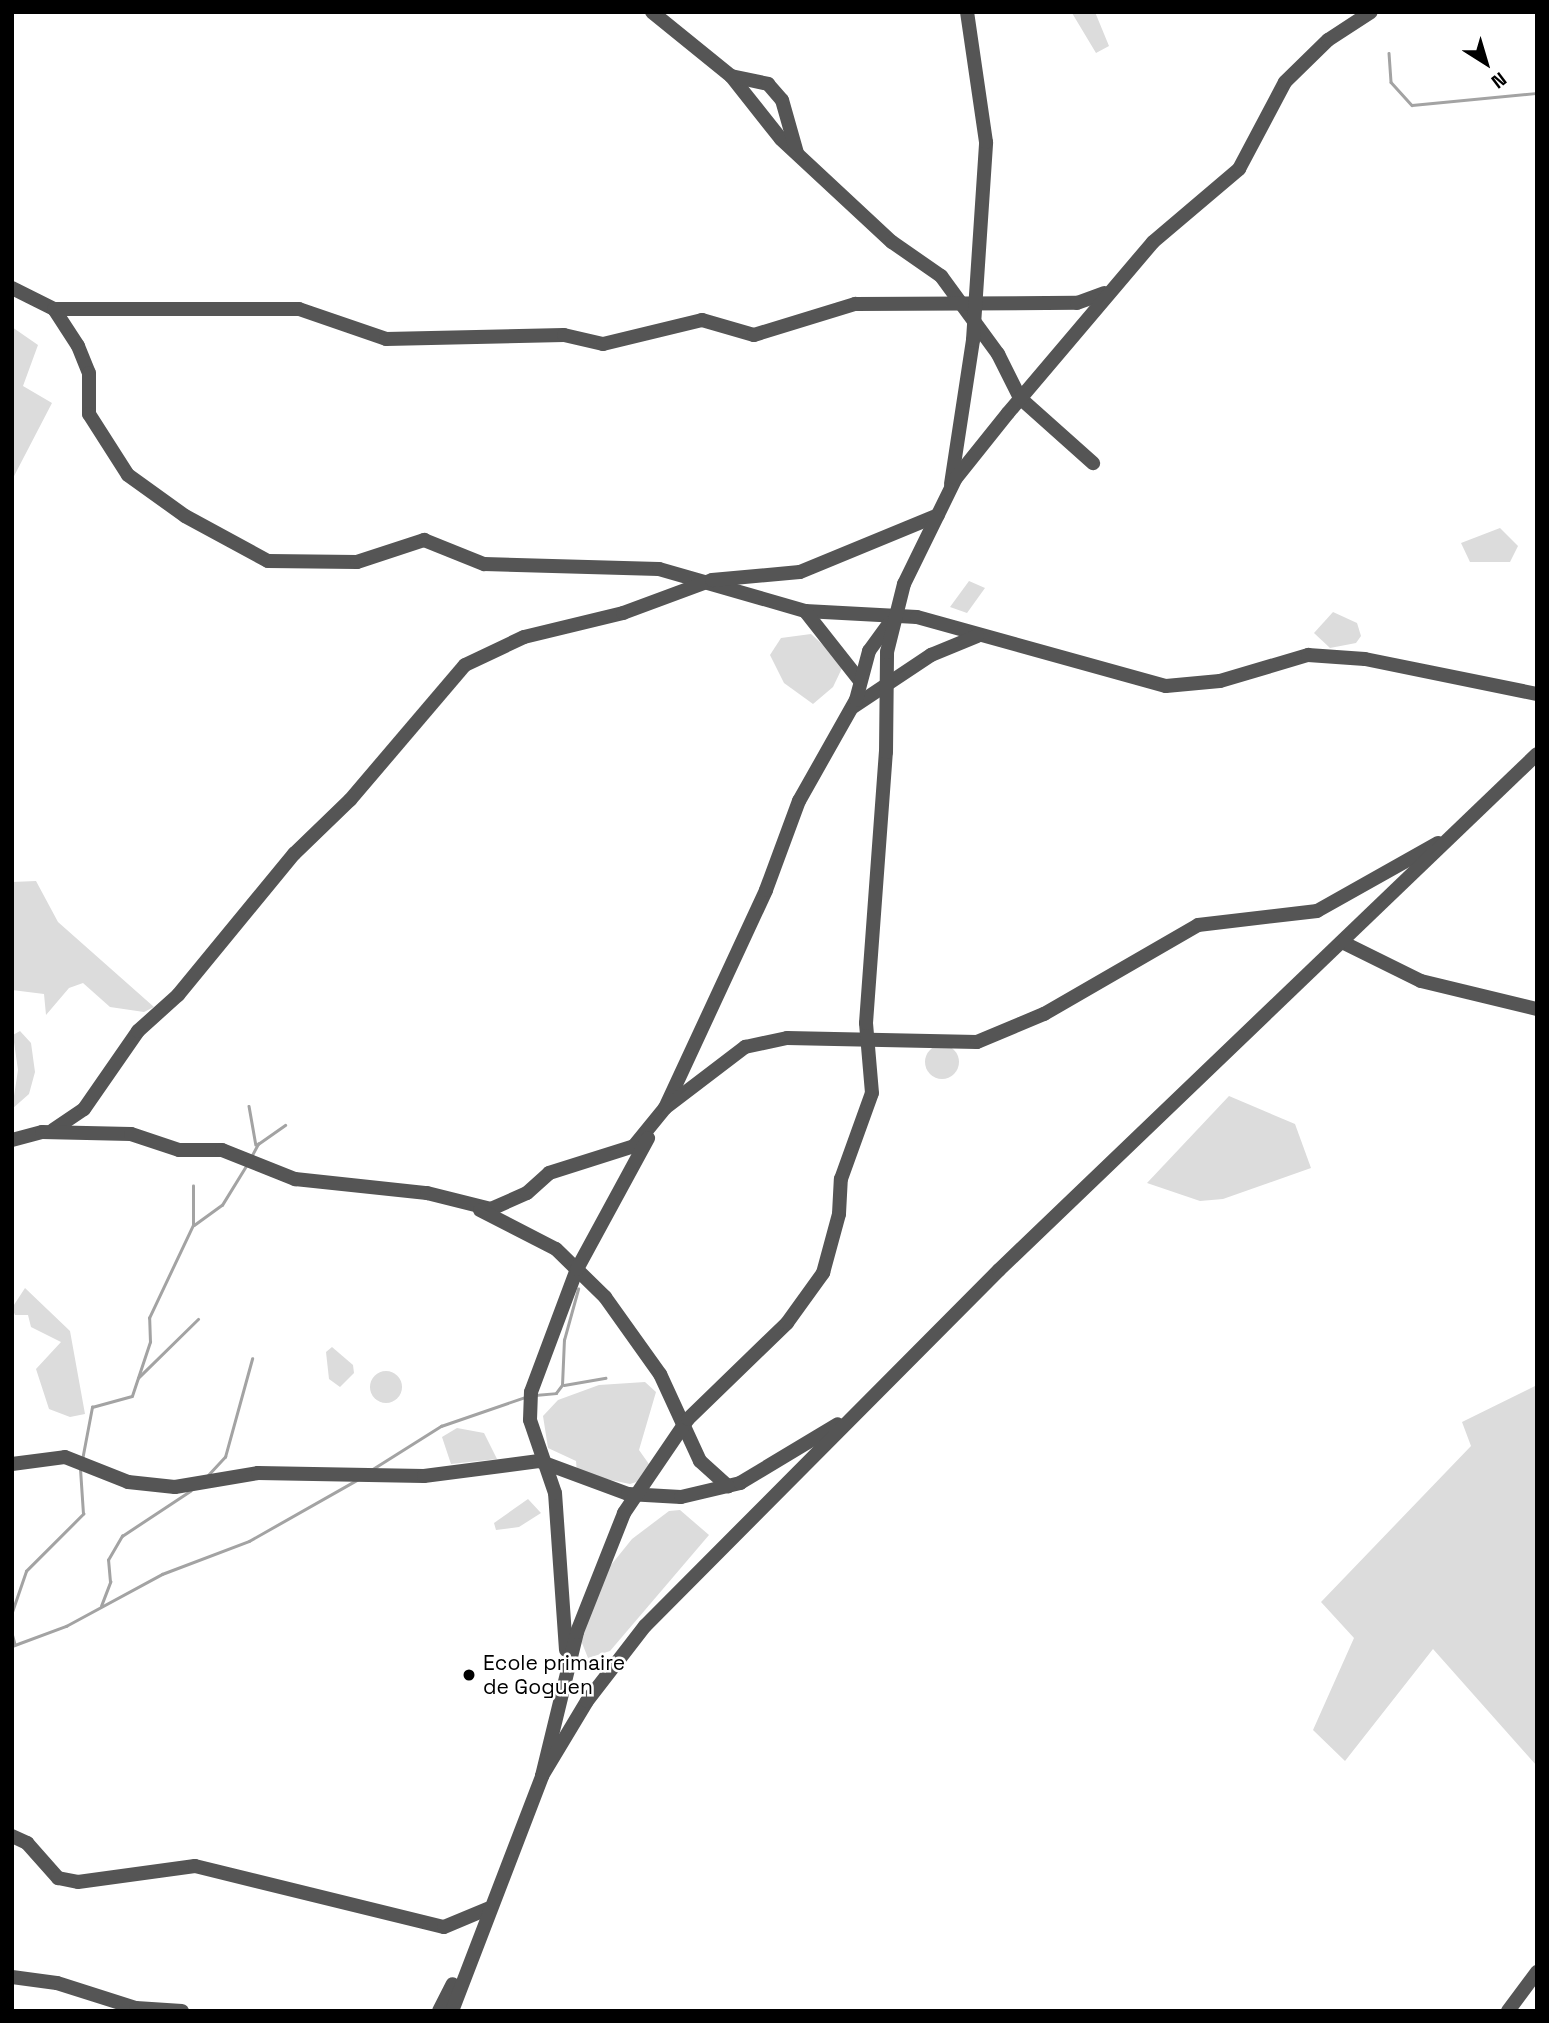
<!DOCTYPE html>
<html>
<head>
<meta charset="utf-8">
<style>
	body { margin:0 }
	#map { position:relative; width:1549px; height:2023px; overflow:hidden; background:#fff; font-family:"Space Grotesk",sans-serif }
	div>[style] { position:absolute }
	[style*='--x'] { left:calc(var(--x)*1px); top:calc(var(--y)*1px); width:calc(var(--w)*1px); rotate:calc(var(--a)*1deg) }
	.green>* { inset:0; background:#dcdcdc }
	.round { border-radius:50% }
	.stream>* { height:2.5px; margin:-1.25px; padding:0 1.25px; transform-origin:1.25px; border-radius:1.25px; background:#a3a3a3 }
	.minor>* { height:14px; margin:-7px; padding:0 7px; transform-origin:7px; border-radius:7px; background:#555 }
	.dots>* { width:19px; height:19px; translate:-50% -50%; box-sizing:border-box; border:4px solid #fff; border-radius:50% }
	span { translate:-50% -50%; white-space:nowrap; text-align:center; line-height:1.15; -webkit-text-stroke:5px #fff; paint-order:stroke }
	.poi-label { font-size:21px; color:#000 }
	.left { translate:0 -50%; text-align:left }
	.frame { position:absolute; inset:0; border:14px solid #000; pointer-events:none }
	.north { position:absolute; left:1451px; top:28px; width:70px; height:70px; -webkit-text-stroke:5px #fff; paint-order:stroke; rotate:143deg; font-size:19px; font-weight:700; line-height:28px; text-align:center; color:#000 }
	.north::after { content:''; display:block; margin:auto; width:24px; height:32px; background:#000; clip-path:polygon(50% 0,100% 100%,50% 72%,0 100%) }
</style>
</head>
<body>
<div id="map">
	<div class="green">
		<i style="clip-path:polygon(1042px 12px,1095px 12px,1109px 46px,1096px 53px,1072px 13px)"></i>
		<i style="clip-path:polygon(12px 327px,38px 345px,23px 386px,52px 403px,12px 480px)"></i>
		<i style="clip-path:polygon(1500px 528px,1518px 546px,1510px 562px,1470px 562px,1461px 543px)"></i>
		<i style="clip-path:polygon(969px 581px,985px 588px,967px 613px,950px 607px)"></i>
		<i style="clip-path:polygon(1333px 612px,1357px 623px,1361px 636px,1356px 643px,1330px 648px,1314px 633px)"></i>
		<i style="clip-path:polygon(811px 634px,844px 664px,833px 687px,813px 704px,784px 683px,770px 655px,781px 638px)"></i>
		<i style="clip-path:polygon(36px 881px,58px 922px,154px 1007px,144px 1012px,110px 1007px,83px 983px,69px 988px,46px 1015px,44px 994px,12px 990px,12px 882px)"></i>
		<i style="clip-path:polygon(20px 1031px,31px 1043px,35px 1072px,29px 1094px,12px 1109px,18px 1070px,13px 1035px)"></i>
		<i class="round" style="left:925px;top:1045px;width:34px;height:34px"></i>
		<i style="clip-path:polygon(1229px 1096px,1295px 1124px,1311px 1168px,1223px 1199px,1200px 1201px,1147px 1183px)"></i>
		<i style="clip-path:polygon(25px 1288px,70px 1331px,85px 1414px,70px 1417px,49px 1409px,36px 1369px,61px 1342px,31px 1327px,28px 1315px,15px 1315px,12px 1308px)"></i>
		<i style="clip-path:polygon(332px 1347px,353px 1365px,354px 1373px,340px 1387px,329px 1379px,326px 1352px)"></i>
		<i class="round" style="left:370px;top:1371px;width:32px;height:32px"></i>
		<i style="clip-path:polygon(645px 1382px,656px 1392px,639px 1450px,651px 1467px,643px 1480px,630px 1484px,577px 1473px,576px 1461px,548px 1448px,543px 1416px,558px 1400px,599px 1385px)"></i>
		<i style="clip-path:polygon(1537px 1385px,1537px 1766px,1433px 1649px,1345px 1761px,1313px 1730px,1354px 1638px,1321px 1602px,1471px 1446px,1462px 1422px)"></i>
		<i style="clip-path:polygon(457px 1428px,484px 1433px,497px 1459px,451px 1464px,442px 1437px)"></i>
		<i style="clip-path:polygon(528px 1499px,541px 1513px,519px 1527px,496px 1530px,494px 1523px)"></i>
		<i style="clip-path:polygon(680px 1510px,709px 1535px,610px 1651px,588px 1658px,580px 1638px,607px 1570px,632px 1539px,669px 1511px)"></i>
	</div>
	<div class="stream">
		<i style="--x:1389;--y:53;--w:29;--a:86"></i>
		<i style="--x:1391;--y:82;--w:31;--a:48"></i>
		<i style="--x:1412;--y:105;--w:126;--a:-5.5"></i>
		<i style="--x:249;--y:1106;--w:39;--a:80"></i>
		<i style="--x:251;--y:1157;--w:15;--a:-62"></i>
		<i style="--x:258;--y:1144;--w:33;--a:-35"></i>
		<i style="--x:194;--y:1225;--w:34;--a:-36"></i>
		<i style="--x:222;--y:1205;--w:46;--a:-58.4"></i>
		<i style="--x:138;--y:1378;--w:84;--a:-44.5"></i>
		<i style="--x:564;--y:1385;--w:42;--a:-9.7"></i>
		<i style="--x:535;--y:1395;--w:21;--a:-5"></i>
		<i style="--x:556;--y:1393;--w:10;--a:-53"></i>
		<i style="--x:562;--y:1385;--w:45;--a:-87.5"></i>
		<i style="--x:564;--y:1340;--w:53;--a:-74.6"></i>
		<i style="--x:82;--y:1460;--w:54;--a:-79.3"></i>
		<i style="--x:92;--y:1407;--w:41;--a:-15.4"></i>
		<i style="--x:132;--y:1396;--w:57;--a:-71.6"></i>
		<i style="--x:150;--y:1342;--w:24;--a:-92"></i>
		<i style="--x:149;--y:1318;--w:103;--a:-64.7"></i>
		<i style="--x:193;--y:1225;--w:39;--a:-90"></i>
		<i style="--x:371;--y:1470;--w:83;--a:-32.2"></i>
		<i style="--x:441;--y:1426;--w:89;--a:-19"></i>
		<i style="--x:208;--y:1475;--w:25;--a:-47"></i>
		<i style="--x:225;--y:1457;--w:102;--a:-74.6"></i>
		<i style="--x:101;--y:1606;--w:26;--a:-69"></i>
		<i style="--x:110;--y:1582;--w:22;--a:-95"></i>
		<i style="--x:108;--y:1560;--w:28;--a:-60"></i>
		<i style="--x:122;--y:1536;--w:82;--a:-33.5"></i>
		<i style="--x:12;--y:1612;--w:43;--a:-71.1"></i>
		<i style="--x:26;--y:1571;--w:81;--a:-45"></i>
		<i style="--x:83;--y:1514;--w:45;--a:-93.8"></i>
		<i style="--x:12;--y:1633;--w:11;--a:75"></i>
		<i style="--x:12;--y:1646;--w:58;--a:-20.3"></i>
		<i style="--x:66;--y:1626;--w:109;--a:-28.4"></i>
		<i style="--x:162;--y:1574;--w:93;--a:-20.8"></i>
		<i style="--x:249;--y:1541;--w:124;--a:-29.5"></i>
	</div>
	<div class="minor">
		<i style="--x:652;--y:12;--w:102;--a:39"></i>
		<i style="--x:731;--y:76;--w:80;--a:51.6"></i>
		<i style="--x:781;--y:139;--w:151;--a:42.9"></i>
		<i style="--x:892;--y:242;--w:60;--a:34.8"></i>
		<i style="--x:941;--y:276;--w:97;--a:53.8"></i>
		<i style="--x:998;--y:354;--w:49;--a:63.4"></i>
		<i style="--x:1020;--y:398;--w:98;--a:41.7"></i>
		<i style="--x:731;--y:76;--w:38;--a:12"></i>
		<i style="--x:768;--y:84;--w:21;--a:49"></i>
		<i style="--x:782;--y:100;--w:55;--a:74.2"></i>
		<i style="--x:12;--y:288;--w:47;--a:26.6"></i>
		<i style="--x:54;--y:309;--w:44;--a:57"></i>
		<i style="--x:78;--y:346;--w:29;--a:68"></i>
		<i style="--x:89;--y:373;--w:41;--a:90"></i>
		<i style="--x:89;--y:414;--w:72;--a:57.4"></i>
		<i style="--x:128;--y:475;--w:70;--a:35.7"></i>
		<i style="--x:185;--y:516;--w:94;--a:28.5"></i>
		<i style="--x:268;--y:561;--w:89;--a:0.6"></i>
		<i style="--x:357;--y:562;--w:71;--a:-18.2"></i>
		<i style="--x:424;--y:540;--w:65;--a:21.8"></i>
		<i style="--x:484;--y:564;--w:175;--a:1.6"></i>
		<i style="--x:659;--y:569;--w:152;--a:16"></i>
		<i style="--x:805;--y:611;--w:112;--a:3.1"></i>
		<i style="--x:917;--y:617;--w:258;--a:15.5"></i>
		<i style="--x:1166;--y:686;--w:54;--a:-5.3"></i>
		<i style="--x:1220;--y:681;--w:92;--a:-16.5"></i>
		<i style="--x:1308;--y:655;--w:57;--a:4"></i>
		<i style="--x:1365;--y:659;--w:176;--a:11.5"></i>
		<i style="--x:54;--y:309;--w:245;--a:0"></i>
		<i style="--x:299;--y:309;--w:92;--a:19"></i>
		<i style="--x:386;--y:339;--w:178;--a:-1.3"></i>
		<i style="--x:564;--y:335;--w:40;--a:13"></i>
		<i style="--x:603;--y:344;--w:102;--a:-13.6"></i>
		<i style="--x:702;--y:320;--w:54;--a:16.1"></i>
		<i style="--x:754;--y:335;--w:106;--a:-17.1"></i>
		<i style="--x:855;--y:304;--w:222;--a:-0.3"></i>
		<i style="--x:1077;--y:303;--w:29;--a:-20"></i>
		<i style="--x:951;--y:484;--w:146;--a:-81.3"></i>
		<i style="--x:973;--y:340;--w:198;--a:-86.2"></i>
		<i style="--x:986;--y:142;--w:131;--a:-98.3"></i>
		<i style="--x:805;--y:611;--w:89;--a:51.8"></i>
		<i style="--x:853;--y:707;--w:94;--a:-33.7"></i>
		<i style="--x:931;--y:655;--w:50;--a:-22.4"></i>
		<i style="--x:1342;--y:942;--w:88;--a:26.3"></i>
		<i style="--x:1421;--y:981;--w:119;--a:13.6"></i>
		<i style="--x:665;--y:1108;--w:240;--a:-65.1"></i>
		<i style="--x:766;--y:890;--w:95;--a:-69.7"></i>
		<i style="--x:799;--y:801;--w:116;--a:-60.6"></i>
		<i style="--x:856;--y:700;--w:51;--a:-75.1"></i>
		<i style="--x:869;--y:651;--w:34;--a:-54"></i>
		<i style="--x:53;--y:1130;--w:37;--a:-34"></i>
		<i style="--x:84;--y:1109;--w:95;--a:-55.3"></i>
		<i style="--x:138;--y:1031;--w:54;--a:-42"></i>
		<i style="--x:178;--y:995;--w:183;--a:-50.6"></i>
		<i style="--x:294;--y:854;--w:78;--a:-44"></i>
		<i style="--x:350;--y:800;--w:177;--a:-49.6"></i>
		<i style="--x:465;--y:665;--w:65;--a:-25.4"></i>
		<i style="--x:524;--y:637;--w:102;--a:-13.6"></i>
		<i style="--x:623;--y:613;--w:95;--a:-20.3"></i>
		<i style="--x:712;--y:580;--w:88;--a:-5.2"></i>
		<i style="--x:800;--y:572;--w:149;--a:-22.4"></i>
		<i style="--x:12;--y:1140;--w:31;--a:-15"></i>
		<i style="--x:42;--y:1132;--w:89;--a:1.3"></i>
		<i style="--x:131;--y:1134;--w:51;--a:18.4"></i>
		<i style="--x:179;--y:1150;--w:43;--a:0"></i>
		<i style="--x:222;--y:1150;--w:79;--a:21.7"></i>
		<i style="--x:295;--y:1179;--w:133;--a:6.1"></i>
		<i style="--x:427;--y:1193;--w:66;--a:14"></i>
		<i style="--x:491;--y:1209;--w:39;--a:-24"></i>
		<i style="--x:527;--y:1193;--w:30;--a:-42"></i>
		<i style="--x:549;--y:1173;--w:89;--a:-17.6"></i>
		<i style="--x:634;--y:1146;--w:49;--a:-50.8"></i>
		<i style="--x:665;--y:1108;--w:101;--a:-37.3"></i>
		<i style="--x:745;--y:1047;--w:43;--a:-12.1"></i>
		<i style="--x:787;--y:1038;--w:190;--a:1.2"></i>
		<i style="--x:977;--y:1042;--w:73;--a:-22.7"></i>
		<i style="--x:1044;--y:1014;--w:178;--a:-30"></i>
		<i style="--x:1198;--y:925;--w:120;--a:-6.7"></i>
		<i style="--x:1317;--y:911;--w:139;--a:-29.3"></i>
		<i style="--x:480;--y:1210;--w:85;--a:27.2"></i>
		<i style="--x:556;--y:1249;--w:69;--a:44.4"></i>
		<i style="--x:605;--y:1297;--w:95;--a:54.5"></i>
		<i style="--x:660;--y:1374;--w:96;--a:65.3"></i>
		<i style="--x:700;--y:1461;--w:38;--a:42"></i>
		<i style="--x:12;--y:1464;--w:53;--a:-7.5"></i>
		<i style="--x:65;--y:1457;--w:68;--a:21.6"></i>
		<i style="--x:128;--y:1482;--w:47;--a:6.1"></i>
		<i style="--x:175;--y:1487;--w:84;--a:-9.6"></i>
		<i style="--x:258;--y:1473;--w:166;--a:1"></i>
		<i style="--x:424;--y:1476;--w:116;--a:-7.4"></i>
		<i style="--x:539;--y:1461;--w:95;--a:20.3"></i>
		<i style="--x:628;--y:1494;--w:53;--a:3.2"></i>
		<i style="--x:681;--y:1497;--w:61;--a:-13.3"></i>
		<i style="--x:740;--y:1483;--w:114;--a:-31"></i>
		<i style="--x:566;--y:1650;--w:157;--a:-94"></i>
		<i style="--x:555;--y:1493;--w:77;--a:-108.9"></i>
		<i style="--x:530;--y:1420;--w:28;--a:-88"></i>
		<i style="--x:531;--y:1392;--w:131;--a:-69.5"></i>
		<i style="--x:577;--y:1269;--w:149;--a:-61.5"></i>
		<i style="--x:542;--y:1776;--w:148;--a:-76.3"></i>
		<i style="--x:577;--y:1632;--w:128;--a:-68.4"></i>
		<i style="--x:624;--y:1513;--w:114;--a:-55.8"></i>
		<i style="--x:688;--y:1419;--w:138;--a:-44.1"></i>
		<i style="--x:787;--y:1323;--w:62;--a:-54.2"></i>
		<i style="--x:823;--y:1273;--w:61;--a:-74.8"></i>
		<i style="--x:839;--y:1214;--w:35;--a:-87"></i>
		<i style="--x:841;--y:1179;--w:91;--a:-70.2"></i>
		<i style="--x:872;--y:1093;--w:70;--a:-94.9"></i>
		<i style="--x:866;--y:1023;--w:272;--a:-85.8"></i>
		<i style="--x:886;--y:752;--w:100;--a:-89.4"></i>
		<i style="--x:887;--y:652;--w:70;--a:-76"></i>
		<i style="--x:904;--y:584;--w:118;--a:-63.9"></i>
		<i style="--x:956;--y:478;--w:83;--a:-51.3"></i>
		<i style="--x:1008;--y:413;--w:224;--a:-49.7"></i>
		<i style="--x:1153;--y:242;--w:113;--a:-40.3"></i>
		<i style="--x:1239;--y:169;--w:98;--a:-62.1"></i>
		<i style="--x:1285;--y:82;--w:60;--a:-44.3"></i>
		<i style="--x:1328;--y:40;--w:51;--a:-33.1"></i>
		<i style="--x:12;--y:1836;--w:17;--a:25"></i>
		<i style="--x:27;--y:1843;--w:47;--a:48.5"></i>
		<i style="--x:58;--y:1878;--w:20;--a:11"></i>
		<i style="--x:78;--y:1882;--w:118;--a:-7.8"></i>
		<i style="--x:195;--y:1866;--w:256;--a:13.8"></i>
		<i style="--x:444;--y:1927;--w:47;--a:-22.7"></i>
		<i style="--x:12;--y:1977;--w:45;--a:7.6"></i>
		<i style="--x:57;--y:1983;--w:83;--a:17.6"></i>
		<i style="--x:136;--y:2008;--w:46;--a:3.7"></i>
		<i style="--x:439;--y:2011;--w:30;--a:-63"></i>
		<i style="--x:452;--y:2011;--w:252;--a:-69"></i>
		<i style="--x:542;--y:1776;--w:87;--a:-59"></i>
		<i style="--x:587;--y:1701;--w:95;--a:-52.3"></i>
		<i style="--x:645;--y:1626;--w:502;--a:-45.16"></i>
		<i style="--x:999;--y:1270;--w:745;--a:-43.8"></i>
		<i style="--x:1508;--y:2011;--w:49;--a:-53.4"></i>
	</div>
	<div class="dots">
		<i style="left:469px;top:1675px;background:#000"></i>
	</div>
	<div class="poi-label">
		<span class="left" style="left:483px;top:1675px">Ecole primaire<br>de Goguen</span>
	</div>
	<div class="frame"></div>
	<div class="north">N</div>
</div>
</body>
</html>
